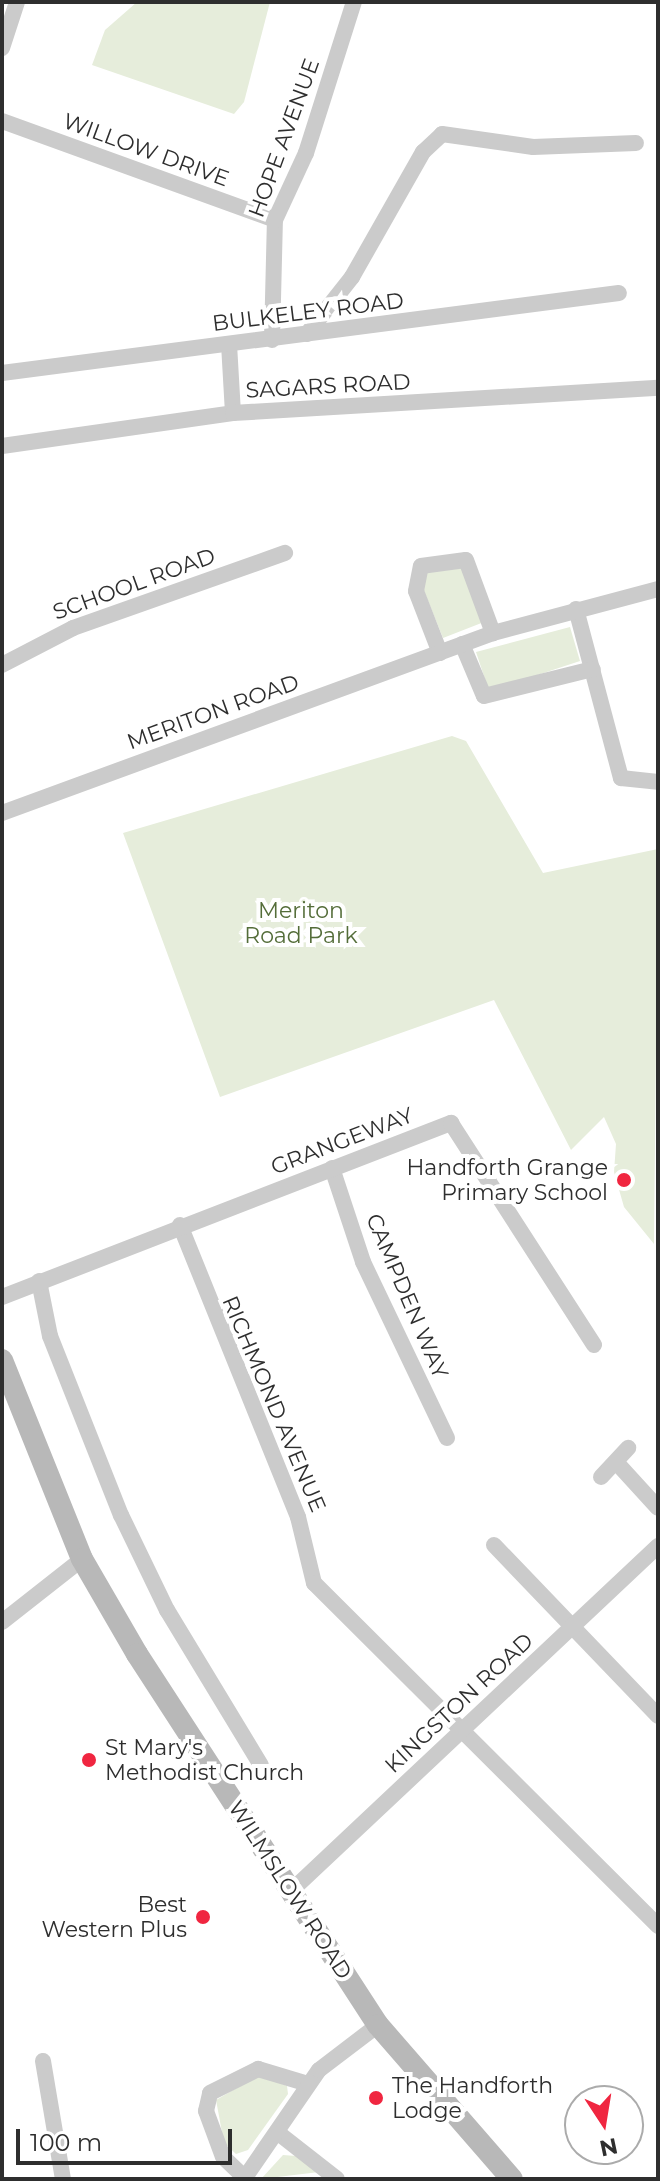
<!DOCTYPE html>
<html>
<head>
<meta charset="utf-8">
<style>
	body { margin:0 }
	#map { position:relative; width:660px; height:2181px; overflow:hidden; background:#fff; font-family:Montserrat,sans-serif }
	div>[style] { position:absolute }
	[style*='--x'] { left:calc(var(--x)*1px); top:calc(var(--y)*1px); width:calc(var(--w)*1px); rotate:calc(var(--a)*1deg) }
	.green>* { inset:0; background:#e6eddb }
	.minor>* { height:16px; margin:-8px; padding:0 8px; transform-origin:8px; border-radius:8px; background:#cbcbcb }
	.secondary>* { height:22px; margin:-11px; padding:0 11px; transform-origin:11px; border-radius:11px; background:#b8b8b8 }
	.dots>* { width:22px; height:22px; translate:-50% -50%; box-sizing:border-box; border:4px solid #fff; border-radius:50% }
	span { translate:-50% -50%; white-space:nowrap; text-align:center; line-height:1.15; -webkit-text-stroke:8px #fff; paint-order:stroke }
	.street-label { font-size:22px; color:#2e2e2e }
	.park-label { font-size:22px; color:#546d39 }
	.poi-label { font-size:22px; color:#2e2e2e }
	.right { translate:-100% -50%; text-align:right }
	.left { translate:0 -50%; text-align:left }
	.frame { position:absolute; inset:0; border:4px solid #2e2e2e; pointer-events:none }
	.north { position:absolute; left:564px; top:2085px; width:80px; height:80px; box-sizing:border-box; background:#fff; border:2px solid #ababab; border-radius:50%; rotate:168deg; font-size:22px; font-weight:700; line-height:32px; text-align:center; color:#2e2e2e }
	.north::after { content:''; display:block; margin:auto; width:28px; height:36px; background:#f02640; clip-path:polygon(50% 0,100% 100%,50% 72%,0 100%) }
	.scale { position:absolute; left:16px; top:2129px; width:216px; height:36px; box-sizing:border-box; border:4px solid #2e2e2e; border-top:0; padding-left:10px; font-size:24px; line-height:28px; white-space:nowrap; color:#2e2e2e; -webkit-text-stroke:6px #fff; paint-order:stroke }
</style>
</head>
<body>
<div id="map">
	<div class="green">
		<i style="clip-path:polygon(137px 2px,270px 2px,244px 102px,234px 114px,92px 65px,105px 30px)"></i>
		<i style="clip-path:polygon(461px 564px,484px 622px,443px 638px,420px 581px,424px 572px)"></i>
		<i style="clip-path:polygon(570px 627px,580px 661px,489px 691px,476px 652px)"></i>
		<i style="clip-path:polygon(452px 736px,466px 741px,543px 873px,658px 849px,654px 1244px,624px 1207px,614px 1172px,616px 1144px,604px 1117px,571px 1150px,494px 1000px,220px 1097px,123px 833px)"></i>
		<i style="clip-path:polygon(259px 2075px,287px 2086px,288px 2094px,248px 2150px,236px 2154px,224px 2143px,216px 2100px)"></i>
		<i style="clip-path:polygon(283px 2155px,296px 2156px,319px 2172px,261px 2179px)"></i>
	</div>
	<div class="minor">
		<i style="--x:2;--y:48;--w:48;--a:-71.9"></i>
		<i style="--x:2;--y:121;--w:290;--a:19.9"></i>
		<i style="--x:307;--y:334;--w:73;--a:-51.7"></i>
		<i style="--x:352;--y:277;--w:144;--a:-60.4"></i>
		<i style="--x:423;--y:152;--w:26;--a:-43"></i>
		<i style="--x:442;--y:134;--w:92;--a:8.1"></i>
		<i style="--x:533;--y:147;--w:103;--a:-2.2"></i>
		<i style="--x:272;--y:340;--w:120;--a:-88.6"></i>
		<i style="--x:275;--y:220;--w:74;--a:-65.2"></i>
		<i style="--x:306;--y:153;--w:158;--a:-72.4"></i>
		<i style="--x:229;--y:344;--w:69;--a:86.7"></i>
		<i style="--x:2;--y:373;--w:622;--a:-7.39"></i>
		<i style="--x:2;--y:446;--w:233;--a:-8.1"></i>
		<i style="--x:233;--y:413;--w:426;--a:-3.4"></i>
		<i style="--x:576;--y:609;--w:175;--a:75.1"></i>
		<i style="--x:621;--y:778;--w:37;--a:6"></i>
		<i style="--x:462;--y:644;--w:56;--a:67.1"></i>
		<i style="--x:484;--y:696;--w:112;--a:-13.9"></i>
		<i style="--x:440;--y:653;--w:66;--a:-111.2"></i>
		<i style="--x:416;--y:591;--w:25;--a:-79"></i>
		<i style="--x:421;--y:566;--w:45;--a:-7.6"></i>
		<i style="--x:466;--y:560;--w:78;--a:69.7"></i>
		<i style="--x:2;--y:665;--w:80;--a:-27.5"></i>
		<i style="--x:73;--y:628;--w:225;--a:-19.5"></i>
		<i style="--x:2;--y:813;--w:523;--a:-20.13"></i>
		<i style="--x:493;--y:633;--w:171;--a:-14.9"></i>
		<i style="--x:332;--y:1168;--w:99;--a:71.7"></i>
		<i style="--x:363;--y:1262;--w:195;--a:64.5"></i>
		<i style="--x:180;--y:1225;--w:315;--a:68"></i>
		<i style="--x:298;--y:1517;--w:68;--a:76.4"></i>
		<i style="--x:314;--y:1583;--w:486;--a:44.9"></i>
		<i style="--x:39;--y:1281;--w:56;--a:78.7"></i>
		<i style="--x:50;--y:1336;--w:193;--a:68.4"></i>
		<i style="--x:121;--y:1515;--w:106;--a:64.2"></i>
		<i style="--x:167;--y:1610;--w:181;--a:58.8"></i>
		<i style="--x:2;--y:1297;--w:482;--a:-21.2"></i>
		<i style="--x:451;--y:1123;--w:264;--a:57.2"></i>
		<i style="--x:616;--y:1462;--w:62;--a:47.6"></i>
		<i style="--x:601;--y:1477;--w:40;--a:-47"></i>
		<i style="--x:494;--y:1545;--w:237;--a:46.2"></i>
		<i style="--x:2;--y:1622;--w:102;--a:-38.2"></i>
		<i style="--x:290;--y:1892;--w:505;--a:-43.24"></i>
		<i style="--x:43;--y:2061;--w:120;--a:80.4"></i>
		<i style="--x:277;--y:2132;--w:76;--a:38.1"></i>
		<i style="--x:245;--y:2178;--w:30;--a:-136"></i>
		<i style="--x:223;--y:2157;--w:49;--a:-110.3"></i>
		<i style="--x:206;--y:2111;--w:18;--a:-77"></i>
		<i style="--x:210;--y:2093;--w:54;--a:-26.6"></i>
		<i style="--x:258;--y:2069;--w:52;--a:16.7"></i>
		<i style="--x:244;--y:2179;--w:132;--a:-55.5"></i>
		<i style="--x:319;--y:2070;--w:74;--a:-37.3"></i>
	</div>
	<div class="secondary">
		<i style="--x:2;--y:1360;--w:214;--a:68.1"></i>
		<i style="--x:82;--y:1559;--w:110;--a:59.9"></i>
		<i style="--x:137;--y:1654;--w:442;--a:57"></i>
		<i style="--x:378;--y:2025;--w:204;--a:49"></i>
	</div>
	<div class="dots">
		<i style="left:624px;top:1180px;background:#f02640"></i>
		<i style="left:89px;top:1760px;background:#f02640"></i>
		<i style="left:203px;top:1917px;background:#f02640"></i>
		<i style="left:376px;top:2098px;background:#f02640"></i>
	</div>
	<div class="street-label">
		<span style="left:284px;top:138px;rotate:-70deg">HOPE AVENUE</span>
		<span style="left:146px;top:150px;rotate:20deg">WILLOW DRIVE</span>
		<span style="left:308px;top:312px;rotate:-7deg">BULKELEY ROAD</span>
		<span style="left:328px;top:386px;rotate:-3deg">SAGARS ROAD</span>
		<span style="left:134px;top:584px;rotate:-20deg">SCHOOL ROAD</span>
		<span style="left:213px;top:712px;rotate:-20deg">MERITON ROAD</span>
		<span style="left:342px;top:1141px;rotate:-21deg">GRANGEWAY</span>
		<span style="left:407px;top:1296px;rotate:67deg">CAMPDEN WAY</span>
		<span style="left:274px;top:1404px;rotate:67deg">RICHMOND AVENUE</span>
		<span style="left:459px;top:1703px;rotate:-43deg">KINGSTON ROAD</span>
		<span style="left:290px;top:1890px;rotate:57deg">WILMSLOW ROAD</span>
	</div>
	<div class="park-label">
		<span style="left:301px;top:923px">Meriton<br>Road Park</span>
	</div>
	<div class="poi-label">
		<span class="right" style="left:608px;top:1180px">Handforth Grange<br>Primary School</span>
		<span class="left" style="left:105px;top:1760px">St Mary's<br>Methodist Church</span>
		<span class="right" style="left:187px;top:1917px">Best<br>Western Plus</span>
		<span class="left" style="left:392px;top:2098px">The Handforth<br>Lodge</span>
	</div>
	<div class="frame"></div>
	<div class="north">N</div>
	<div class="scale">100 m</div>
</div>
</body>
</html>
